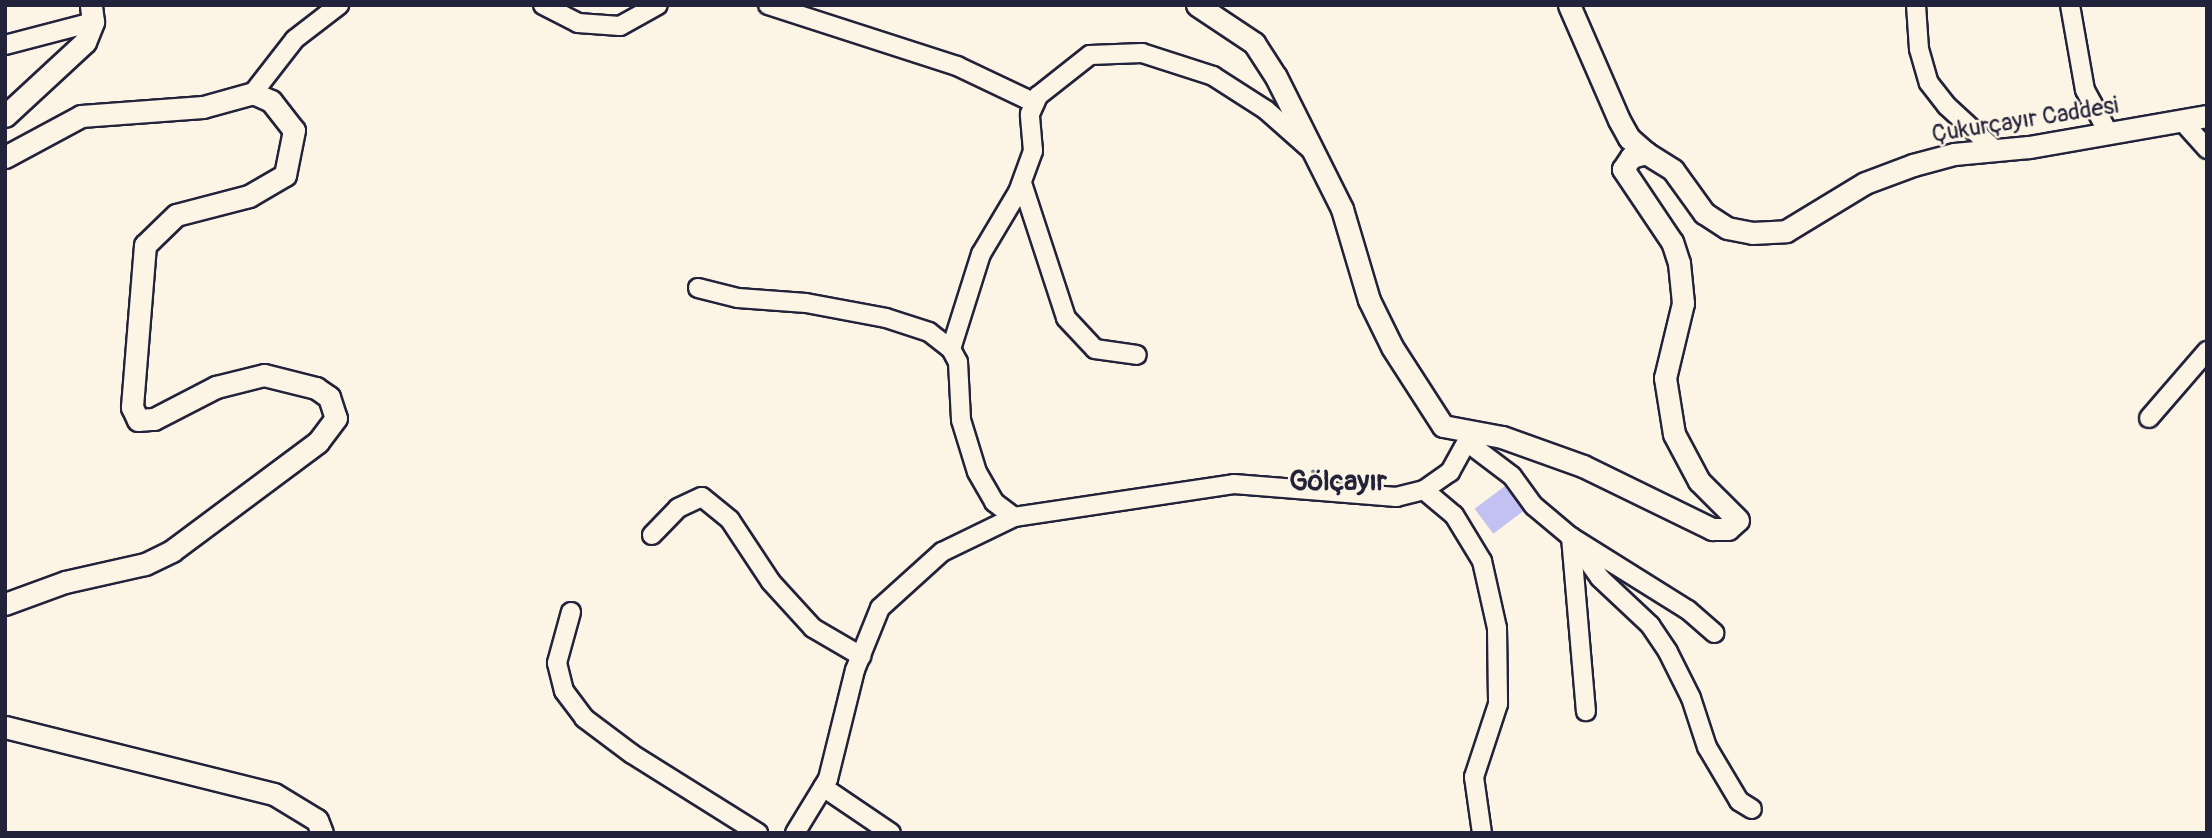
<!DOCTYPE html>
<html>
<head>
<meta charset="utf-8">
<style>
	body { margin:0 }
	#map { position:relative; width:2212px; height:838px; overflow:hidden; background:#fcf5e5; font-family:Pangolin,sans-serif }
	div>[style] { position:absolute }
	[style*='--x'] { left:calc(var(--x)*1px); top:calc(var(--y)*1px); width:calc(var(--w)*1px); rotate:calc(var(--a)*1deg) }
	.building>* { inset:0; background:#c3c0f2; transform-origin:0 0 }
	.roads { filter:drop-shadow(2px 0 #22223b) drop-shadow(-2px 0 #22223b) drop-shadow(0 2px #22223b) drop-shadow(0 -2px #22223b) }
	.minor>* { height:18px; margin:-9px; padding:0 9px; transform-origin:9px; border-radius:9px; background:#fcf5e5 }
	.tertiary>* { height:21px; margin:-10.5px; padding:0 10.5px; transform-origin:10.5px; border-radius:10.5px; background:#fcf5e5 }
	span { translate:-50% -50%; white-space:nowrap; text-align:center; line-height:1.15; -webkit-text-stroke:5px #fcf5e5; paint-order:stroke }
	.street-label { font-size:24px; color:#22223b }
	.quarter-label { font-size:28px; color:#22223b; font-weight:700 }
	.frame { position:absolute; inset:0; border:7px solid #22223b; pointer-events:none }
</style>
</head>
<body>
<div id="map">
	<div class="building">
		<i style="left:1505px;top:486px;width:31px;height:38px;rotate:53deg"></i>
	</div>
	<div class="roads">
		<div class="minor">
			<i style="--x:543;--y:5;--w:39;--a:27"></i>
			<i style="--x:578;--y:23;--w:42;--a:4.1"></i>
			<i style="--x:620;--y:26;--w:43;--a:-28.9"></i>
			<i style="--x:768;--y:5;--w:199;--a:17.9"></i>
			<i style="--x:957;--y:66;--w:86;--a:25.4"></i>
			<i style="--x:1916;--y:5;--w:44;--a:86.1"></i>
			<i style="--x:1919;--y:49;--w:35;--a:74"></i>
			<i style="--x:1929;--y:83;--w:29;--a:52"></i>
			<i style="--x:1947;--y:106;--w:65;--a:42.5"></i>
			<i style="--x:2070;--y:5;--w:86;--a:80"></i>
			<i style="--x:2085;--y:90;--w:50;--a:61.4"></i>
			<i style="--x:5;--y:45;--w:91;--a:-14.6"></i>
			<i style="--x:253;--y:93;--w:68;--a:-52.1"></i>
			<i style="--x:295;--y:39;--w:56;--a:-37.7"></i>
			<i style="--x:2182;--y:121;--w:38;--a:48"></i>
			<i style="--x:1022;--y:183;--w:142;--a:71.9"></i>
			<i style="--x:1066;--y:318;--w:42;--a:46.9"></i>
			<i style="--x:1095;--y:349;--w:42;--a:8.1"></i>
			<i style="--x:698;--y:288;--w:41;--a:14"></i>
			<i style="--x:738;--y:298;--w:68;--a:4.2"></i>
			<i style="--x:806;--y:303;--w:81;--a:10.6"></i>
			<i style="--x:886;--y:318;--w:45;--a:18"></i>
			<i style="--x:929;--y:332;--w:28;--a:38"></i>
			<i style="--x:951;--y:349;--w:15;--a:62"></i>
			<i style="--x:958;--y:362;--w:58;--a:87"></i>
			<i style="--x:961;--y:420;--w:54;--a:72.9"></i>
			<i style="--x:977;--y:472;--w:34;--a:60"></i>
			<i style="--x:994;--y:502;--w:25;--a:37"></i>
			<i style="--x:951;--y:349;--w:100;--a:-72.5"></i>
			<i style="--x:981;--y:254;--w:72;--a:-59.2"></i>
			<i style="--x:1018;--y:192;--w:44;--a:-69.9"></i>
			<i style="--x:1033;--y:151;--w:37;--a:-95"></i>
			<i style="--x:1030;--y:114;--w:20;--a:-66"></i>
			<i style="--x:1038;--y:96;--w:66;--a:-38.3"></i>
			<i style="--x:1090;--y:55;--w:52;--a:-2.2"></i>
			<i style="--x:1142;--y:53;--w:75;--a:17.9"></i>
			<i style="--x:1213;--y:76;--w:63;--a:32.7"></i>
			<i style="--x:1266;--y:110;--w:60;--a:41.6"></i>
			<i style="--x:2149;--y:418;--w:89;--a:-49.1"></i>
			<i style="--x:1467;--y:442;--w:56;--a:37.1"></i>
			<i style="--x:1512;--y:476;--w:37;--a:54"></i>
			<i style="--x:1534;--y:506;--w:48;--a:40"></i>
			<i style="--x:1571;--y:537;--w:138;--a:32"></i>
			<i style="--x:1688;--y:610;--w:35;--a:41"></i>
			<i style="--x:1424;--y:490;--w:39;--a:40"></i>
			<i style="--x:1454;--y:515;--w:54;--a:58.7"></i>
			<i style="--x:1482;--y:561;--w:69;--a:77.4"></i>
			<i style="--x:1497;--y:628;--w:76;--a:89.2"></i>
			<i style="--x:1498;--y:704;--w:77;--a:108.2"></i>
			<i style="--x:1474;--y:777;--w:57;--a:81.9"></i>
			<i style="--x:652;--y:535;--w:37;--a:-46"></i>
			<i style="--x:678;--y:508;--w:26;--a:-25"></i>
			<i style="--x:702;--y:497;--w:36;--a:39"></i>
			<i style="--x:730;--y:520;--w:74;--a:56.5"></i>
			<i style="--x:771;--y:582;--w:62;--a:47.6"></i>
			<i style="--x:813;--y:628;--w:56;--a:30.3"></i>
			<i style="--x:1571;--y:537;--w:50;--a:54.7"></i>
			<i style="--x:1600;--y:578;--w:69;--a:43.2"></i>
			<i style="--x:1650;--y:625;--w:32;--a:56"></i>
			<i style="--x:1668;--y:652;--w:51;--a:63.4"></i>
			<i style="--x:1691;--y:698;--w:52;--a:71.9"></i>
			<i style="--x:1707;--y:747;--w:63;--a:59.3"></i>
			<i style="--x:1739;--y:801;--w:15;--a:32"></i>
			<i style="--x:1571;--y:537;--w:175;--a:85.1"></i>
			<i style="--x:571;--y:612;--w:53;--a:105.4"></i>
			<i style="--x:557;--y:663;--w:29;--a:76"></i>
			<i style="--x:564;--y:691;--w:34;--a:53"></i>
			<i style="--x:584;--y:718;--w:60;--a:36.9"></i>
			<i style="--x:632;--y:754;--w:149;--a:32.1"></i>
			<i style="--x:823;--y:787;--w:82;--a:34.1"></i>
			<i style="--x:795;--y:833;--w:63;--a:-58.6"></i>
			<i style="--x:828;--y:779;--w:112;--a:-76.1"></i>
			<i style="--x:855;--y:670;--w:67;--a:-68"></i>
			<i style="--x:880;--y:608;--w:84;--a:-42.1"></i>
			<i style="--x:942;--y:552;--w:80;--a:-25.9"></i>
			<i style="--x:1014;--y:517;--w:222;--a:-8.5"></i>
			<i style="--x:1234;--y:484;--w:163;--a:4.6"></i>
			<i style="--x:1396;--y:497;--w:29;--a:-14"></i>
			<i style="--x:1424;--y:490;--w:32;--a:-35"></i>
			<i style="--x:1450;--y:472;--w:43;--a:-61.1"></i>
		</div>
		<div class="tertiary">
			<i style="--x:1197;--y:5;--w:69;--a:33.7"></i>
			<i style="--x:1254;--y:43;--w:40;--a:57.1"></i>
			<i style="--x:1276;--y:77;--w:148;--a:63.4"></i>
			<i style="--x:1342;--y:209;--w:95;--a:73.5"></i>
			<i style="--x:1369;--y:300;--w:52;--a:63.9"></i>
			<i style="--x:1392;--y:347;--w:94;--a:57.2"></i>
			<i style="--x:1443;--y:426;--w:60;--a:10.6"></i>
			<i style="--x:1502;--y:437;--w:86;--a:19.7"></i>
			<i style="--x:1583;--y:466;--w:144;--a:26"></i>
			<i style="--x:1712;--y:529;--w:16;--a:0"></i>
			<i style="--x:1728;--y:529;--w:13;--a:-42"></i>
			<i style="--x:1738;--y:520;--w:55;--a:-135"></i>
			<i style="--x:1699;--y:481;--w:53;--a:-118"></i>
			<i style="--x:1674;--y:434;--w:57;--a:-99.1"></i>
			<i style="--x:1665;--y:378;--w:77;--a:-76.5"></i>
			<i style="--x:1683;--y:303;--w:40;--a:-95.7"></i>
			<i style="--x:1679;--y:263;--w:22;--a:-108"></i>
			<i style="--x:1672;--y:242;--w:88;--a:-123.9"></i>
			<i style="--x:1623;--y:169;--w:14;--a:-56"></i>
			<i style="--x:1631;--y:157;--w:16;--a:-15"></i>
			<i style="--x:1646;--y:153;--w:32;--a:32"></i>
			<i style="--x:1673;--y:170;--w:53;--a:54.2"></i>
			<i style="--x:1704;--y:213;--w:27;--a:33"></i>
			<i style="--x:1727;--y:228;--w:25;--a:11"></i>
			<i style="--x:1752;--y:233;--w:34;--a:-3"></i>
			<i style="--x:1786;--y:231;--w:92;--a:-31.3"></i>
			<i style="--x:1865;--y:183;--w:51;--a:-20.6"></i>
			<i style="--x:1913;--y:165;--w:42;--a:-15"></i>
			<i style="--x:1954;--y:154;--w:75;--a:-5.3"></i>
			<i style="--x:2029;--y:147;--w:181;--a:-9.9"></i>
			<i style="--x:1569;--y:5;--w:125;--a:66.5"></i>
			<i style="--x:1619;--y:120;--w:21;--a:61"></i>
			<i style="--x:1629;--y:138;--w:23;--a:41"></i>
			<i style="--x:5;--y:116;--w:109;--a:-42.8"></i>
			<i style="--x:85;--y:42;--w:22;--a:-68"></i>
			<i style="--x:93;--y:22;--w:17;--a:-97"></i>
			<i style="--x:5;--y:157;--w:86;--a:-28.3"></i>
			<i style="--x:81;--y:116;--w:122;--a:-4.2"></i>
			<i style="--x:203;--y:107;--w:52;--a:-15.6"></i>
			<i style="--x:253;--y:93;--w:20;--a:24"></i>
			<i style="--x:271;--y:101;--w:37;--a:52"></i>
			<i style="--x:294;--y:130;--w:46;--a:101.3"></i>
			<i style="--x:285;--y:175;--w:42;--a:149.7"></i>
			<i style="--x:249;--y:196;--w:75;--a:165.4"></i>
			<i style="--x:176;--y:215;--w:43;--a:135.9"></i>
			<i style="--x:145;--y:245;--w:163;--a:94.6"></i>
			<i style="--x:132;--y:407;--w:14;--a:65"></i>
			<i style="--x:138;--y:420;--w:16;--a:-4"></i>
			<i style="--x:154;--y:419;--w:70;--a:-27.3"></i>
			<i style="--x:216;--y:387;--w:49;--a:-14"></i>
			<i style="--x:264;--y:375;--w:54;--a:14"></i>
			<i style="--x:316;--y:388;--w:16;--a:35"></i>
			<i style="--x:329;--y:397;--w:22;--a:72"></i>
			<i style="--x:336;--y:418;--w:30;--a:127"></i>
			<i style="--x:318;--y:442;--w:182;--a:143.3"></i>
			<i style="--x:172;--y:551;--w:30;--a:154"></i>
			<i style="--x:145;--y:564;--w:82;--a:167.3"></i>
			<i style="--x:65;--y:582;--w:64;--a:159.9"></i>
			<i style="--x:5;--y:727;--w:277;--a:14"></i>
			<i style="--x:274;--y:794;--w:50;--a:31.2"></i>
			<i style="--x:317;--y:820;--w:14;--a:69"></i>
		</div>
	</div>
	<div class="street-label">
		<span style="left:2025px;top:120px;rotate:-9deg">Çukurçayır Caddesi</span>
	</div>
	<div class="quarter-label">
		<span style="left:1338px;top:482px">Gölçayır</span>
	</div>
	<div class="frame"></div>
</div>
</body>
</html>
